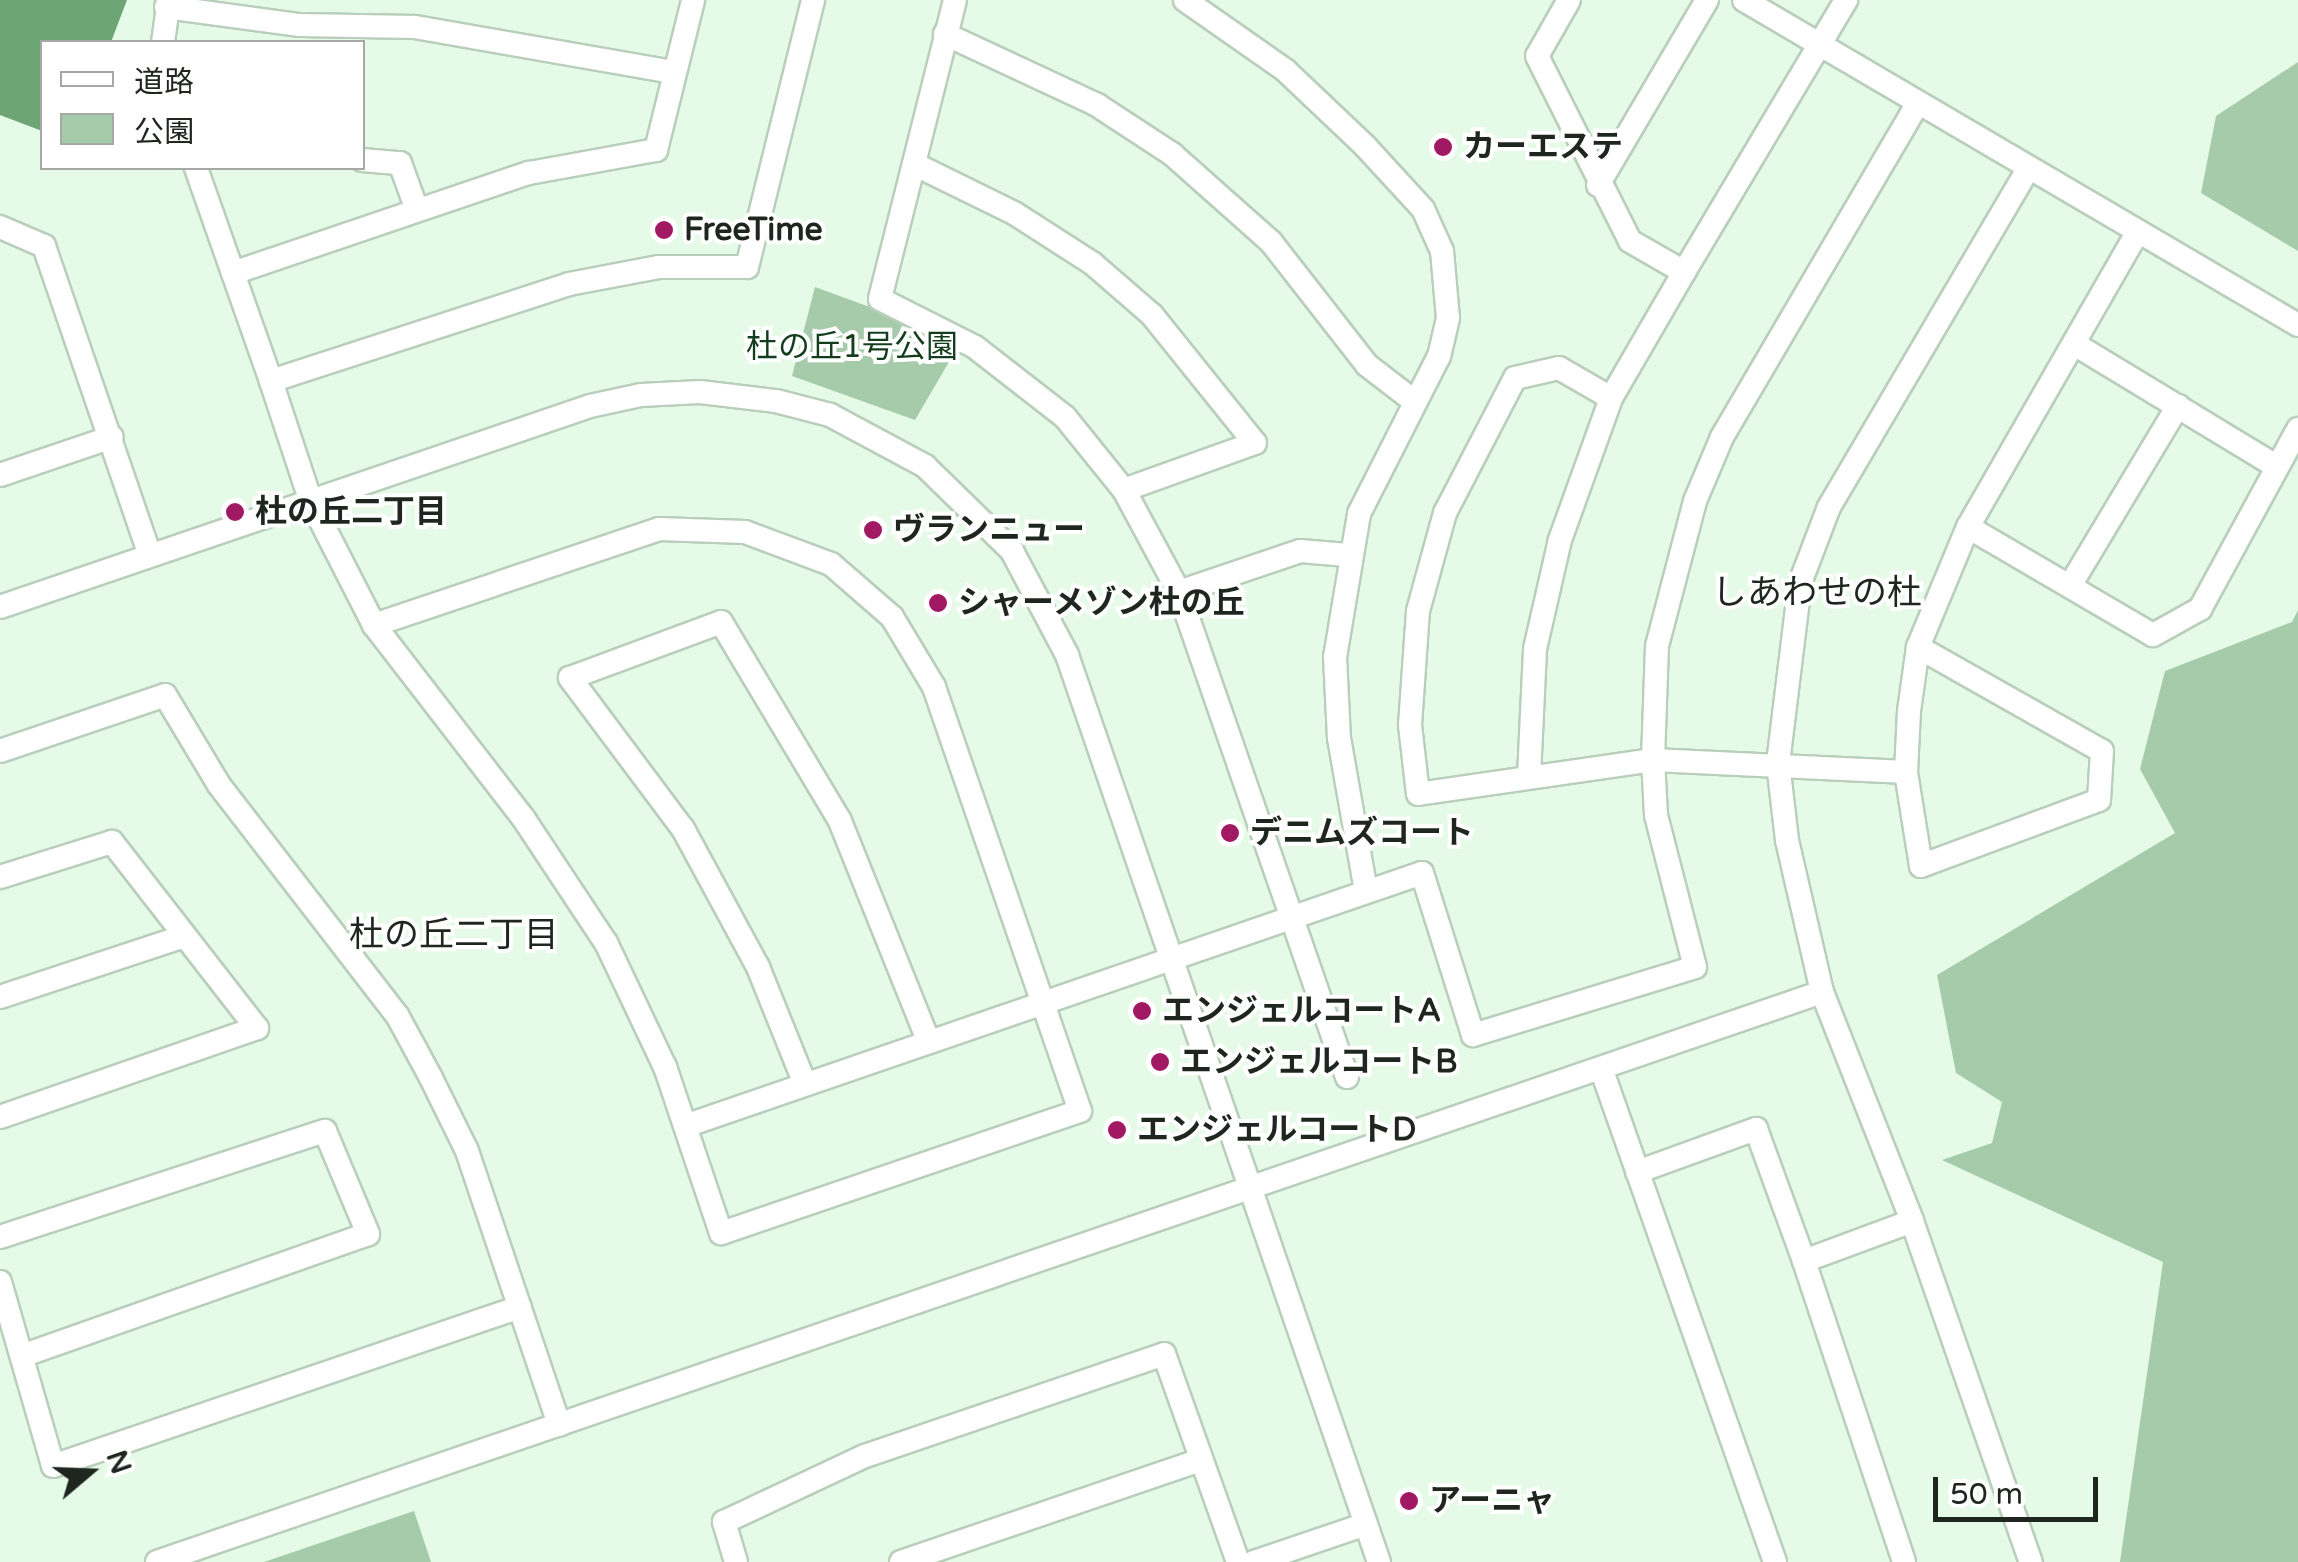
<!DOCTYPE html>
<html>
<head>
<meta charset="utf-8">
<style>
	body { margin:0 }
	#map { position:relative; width:2298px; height:1562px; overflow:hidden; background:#e5fae7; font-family:"Varela Round","Noto Sans JP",sans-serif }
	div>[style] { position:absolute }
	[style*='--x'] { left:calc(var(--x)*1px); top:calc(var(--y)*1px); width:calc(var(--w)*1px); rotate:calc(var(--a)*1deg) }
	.green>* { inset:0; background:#a6cbaa }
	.water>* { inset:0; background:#6da575 }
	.roads { filter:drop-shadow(2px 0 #b9cebb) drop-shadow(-2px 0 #b9cebb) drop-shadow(0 2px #b9cebb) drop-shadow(0 -2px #b9cebb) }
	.minor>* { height:22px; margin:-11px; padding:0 11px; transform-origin:11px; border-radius:11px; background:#fff }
	.dots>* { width:28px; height:28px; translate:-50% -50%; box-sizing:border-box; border:5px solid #fff; border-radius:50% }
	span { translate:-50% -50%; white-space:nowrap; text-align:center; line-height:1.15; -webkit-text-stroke:8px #fff; paint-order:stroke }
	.poi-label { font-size:32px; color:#1e261f; font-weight:700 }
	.left { translate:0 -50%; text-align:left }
	.park-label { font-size:32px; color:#133d1c }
	.neighbourhood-label { font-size:35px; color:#1e261f }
	.legend { position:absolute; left:40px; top:40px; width:325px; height:130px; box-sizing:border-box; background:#fff; border:2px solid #a5a8a5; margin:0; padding:12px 18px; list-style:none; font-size:30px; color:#1e261f }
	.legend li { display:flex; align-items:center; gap:20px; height:50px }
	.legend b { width:50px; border:2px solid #a5a8a5 }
	.north { position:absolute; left:40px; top:1422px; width:100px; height:100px; -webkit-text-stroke:8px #fff; paint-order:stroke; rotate:71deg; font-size:28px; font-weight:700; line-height:40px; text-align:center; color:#1e261f }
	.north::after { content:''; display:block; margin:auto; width:35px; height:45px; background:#1e261f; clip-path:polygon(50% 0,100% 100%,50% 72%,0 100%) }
	.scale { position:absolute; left:1933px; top:1477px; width:165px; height:45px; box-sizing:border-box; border:5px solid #1e261f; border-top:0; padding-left:12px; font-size:30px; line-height:35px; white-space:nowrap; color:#1e261f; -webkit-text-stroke:8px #fff; paint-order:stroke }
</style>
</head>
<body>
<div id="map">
	<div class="green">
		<i style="clip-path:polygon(2298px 62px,2298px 251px,2201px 193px,2216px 116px)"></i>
		<i style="clip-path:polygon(815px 287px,908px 321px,956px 350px,915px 420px,792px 376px)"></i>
		<i style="clip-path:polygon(2298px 610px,2298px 1562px,2120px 1562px,2163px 1262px,1942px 1160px,1992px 1143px,2002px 1102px,1956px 1073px,1937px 975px,2175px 833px,2140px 769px,2165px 671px,2292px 622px)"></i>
		<i style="clip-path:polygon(414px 1511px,431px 1562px,264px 1562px)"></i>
	</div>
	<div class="water">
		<i style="clip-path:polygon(0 0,127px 0,111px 42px,42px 42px,42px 131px,0 115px)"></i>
	</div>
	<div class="roads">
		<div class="minor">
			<i style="--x:955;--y:0;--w:308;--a:104.1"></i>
			<i style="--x:880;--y:299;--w:106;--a:26.8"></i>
			<i style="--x:975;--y:347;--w:114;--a:37.9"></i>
			<i style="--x:1065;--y:417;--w:94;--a:51.1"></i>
			<i style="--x:1124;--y:490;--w:116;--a:61.7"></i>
			<i style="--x:1185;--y:0;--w:122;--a:35"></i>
			<i style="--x:1285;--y:70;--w:112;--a:43.5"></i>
			<i style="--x:1366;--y:147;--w:84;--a:47.4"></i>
			<i style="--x:1423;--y:209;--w:46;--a:65.7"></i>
			<i style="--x:1442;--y:251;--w:67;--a:84.9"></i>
			<i style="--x:1448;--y:318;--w:39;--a:103"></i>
			<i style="--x:1439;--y:356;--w:177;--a:116.9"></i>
			<i style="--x:1359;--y:514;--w:145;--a:99.5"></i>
			<i style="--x:1335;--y:657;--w:81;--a:87.2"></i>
			<i style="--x:1339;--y:738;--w:155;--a:80"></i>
			<i style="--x:1569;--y:0;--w:64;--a:119.7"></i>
			<i style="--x:1537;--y:56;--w:207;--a:63.3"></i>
			<i style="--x:1630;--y:241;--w:62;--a:29.9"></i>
			<i style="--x:1684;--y:272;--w:317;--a:-59.2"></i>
			<i style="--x:1744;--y:0;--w:642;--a:30.4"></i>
			<i style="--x:166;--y:7;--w:135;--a:7.7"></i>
			<i style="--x:300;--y:25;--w:115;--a:1"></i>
			<i style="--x:415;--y:27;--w:263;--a:9.9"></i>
			<i style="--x:945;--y:34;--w:168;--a:25"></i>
			<i style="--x:1097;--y:105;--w:90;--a:33.2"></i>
			<i style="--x:1172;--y:154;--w:132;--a:41.6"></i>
			<i style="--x:1271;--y:242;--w:156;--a:52"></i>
			<i style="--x:1367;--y:365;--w:59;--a:37.5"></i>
			<i style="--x:163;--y:42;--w:42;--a:-81.9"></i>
			<i style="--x:362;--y:160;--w:38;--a:5"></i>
			<i style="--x:400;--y:163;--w:50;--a:70.1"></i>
			<i style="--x:914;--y:164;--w:111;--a:26.1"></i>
			<i style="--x:1014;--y:213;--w:93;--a:32.7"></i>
			<i style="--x:1092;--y:263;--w:79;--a:40.9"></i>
			<i style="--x:1152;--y:315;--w:164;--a:51.2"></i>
			<i style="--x:1255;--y:443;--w:139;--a:160.3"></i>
			<i style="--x:196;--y:168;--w:226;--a:70.6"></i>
			<i style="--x:1598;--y:185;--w:215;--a:-59.5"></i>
			<i style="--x:0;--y:227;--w:48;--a:23.4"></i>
			<i style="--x:44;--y:246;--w:327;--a:71.1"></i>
			<i style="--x:2137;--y:233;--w:339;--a:119.9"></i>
			<i style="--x:1968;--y:527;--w:214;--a:30.3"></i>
			<i style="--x:2153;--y:635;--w:54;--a:-29"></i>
			<i style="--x:2200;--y:609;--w:205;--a:-61.4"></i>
			<i style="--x:233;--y:273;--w:312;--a:-18.7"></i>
			<i style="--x:529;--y:173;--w:129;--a:-10.3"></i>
			<i style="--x:656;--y:150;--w:154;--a:-76.1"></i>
			<i style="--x:2076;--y:345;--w:234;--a:31.2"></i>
			<i style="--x:0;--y:475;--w:118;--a:-18.7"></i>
			<i style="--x:2071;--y:584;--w:208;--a:-59"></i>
			<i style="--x:0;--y:607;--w:623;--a:-18.81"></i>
			<i style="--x:590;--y:406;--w:52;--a:-12.2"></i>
			<i style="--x:641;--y:395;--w:59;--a:-2.9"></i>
			<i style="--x:700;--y:392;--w:77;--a:6.8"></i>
			<i style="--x:776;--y:401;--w:56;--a:14.5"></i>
			<i style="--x:830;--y:415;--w:108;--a:28.2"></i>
			<i style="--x:925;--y:466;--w:122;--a:44.3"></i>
			<i style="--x:1012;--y:551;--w:118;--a:62.1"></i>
			<i style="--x:1067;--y:655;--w:959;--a:71.02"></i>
			<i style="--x:374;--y:625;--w:301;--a:-18.6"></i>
			<i style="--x:659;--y:529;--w:86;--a:2"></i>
			<i style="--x:745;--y:532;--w:92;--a:20.4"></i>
			<i style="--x:831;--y:564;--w:81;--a:41"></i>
			<i style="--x:892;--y:617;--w:82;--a:59"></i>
			<i style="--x:934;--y:687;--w:448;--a:71"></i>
			<i style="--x:1080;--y:1111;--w:379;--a:161.2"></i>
			<i style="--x:721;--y:1233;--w:175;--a:-108.6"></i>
			<i style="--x:665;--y:1067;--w:137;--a:-115.4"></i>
			<i style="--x:606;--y:943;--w:149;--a:-123.5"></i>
			<i style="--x:524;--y:819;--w:245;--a:-127.7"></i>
			<i style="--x:374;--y:625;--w:138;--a:-117.1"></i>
			<i style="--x:311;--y:502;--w:127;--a:-108.3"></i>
			<i style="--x:271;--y:381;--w:313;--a:-18"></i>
			<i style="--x:569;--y:284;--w:92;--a:-10.7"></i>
			<i style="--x:659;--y:267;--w:88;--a:0"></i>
			<i style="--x:747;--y:267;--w:275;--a:-76.1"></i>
			<i style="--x:1918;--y:647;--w:211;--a:29.5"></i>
			<i style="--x:2102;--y:751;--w:49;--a:93.5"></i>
			<i style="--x:2099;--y:800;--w:190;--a:159.7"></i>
			<i style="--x:1921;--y:866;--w:95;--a:-99.1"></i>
			<i style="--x:1906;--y:772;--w:61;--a:-87.2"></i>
			<i style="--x:1909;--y:711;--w:65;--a:-82"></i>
			<i style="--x:1918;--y:647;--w:130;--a:-67.4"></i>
			<i style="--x:0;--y:751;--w:174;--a:-18.7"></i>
			<i style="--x:165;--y:695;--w:105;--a:59"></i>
			<i style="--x:219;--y:785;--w:291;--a:52.3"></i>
			<i style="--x:397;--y:1015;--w:72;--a:61.6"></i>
			<i style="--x:431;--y:1078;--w:81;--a:63.7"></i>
			<i style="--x:467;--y:1151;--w:289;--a:71.4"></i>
			<i style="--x:1906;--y:772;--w:253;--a:-177.3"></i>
			<i style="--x:1653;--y:760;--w:114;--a:-88"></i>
			<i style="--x:1657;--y:646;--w:150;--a:-75.3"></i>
			<i style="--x:1695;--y:501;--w:69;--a:-67.1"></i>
			<i style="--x:1722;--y:437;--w:386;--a:-59.6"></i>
			<i style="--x:1529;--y:777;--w:128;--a:-87.3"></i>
			<i style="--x:1535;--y:649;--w:112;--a:-77.1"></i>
			<i style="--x:1560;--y:540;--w:151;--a:-70.2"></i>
			<i style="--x:0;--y:877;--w:117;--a:-17.4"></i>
			<i style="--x:112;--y:842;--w:236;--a:52.1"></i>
			<i style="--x:257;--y:1028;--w:272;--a:160.9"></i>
			<i style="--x:1822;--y:992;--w:246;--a:68.5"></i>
			<i style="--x:1912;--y:1221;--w:361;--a:70.8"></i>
			<i style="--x:0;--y:997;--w:194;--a:-18.3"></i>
			<i style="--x:1601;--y:1068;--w:524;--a:70.6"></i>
			<i style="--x:1347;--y:1077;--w:513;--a:-109.11"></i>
			<i style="--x:1179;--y:592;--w:128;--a:-18.7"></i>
			<i style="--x:1300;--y:551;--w:48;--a:4.8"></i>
			<i style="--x:805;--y:1084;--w:126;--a:-111.9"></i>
			<i style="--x:758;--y:967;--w:157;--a:-118.5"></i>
			<i style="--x:683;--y:829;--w:189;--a:-126.8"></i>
			<i style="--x:570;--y:678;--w:161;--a:-20.3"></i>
			<i style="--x:721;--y:622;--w:232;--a:59.1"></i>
			<i style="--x:840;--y:821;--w:238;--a:68.1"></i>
			<i style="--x:688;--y:1125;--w:776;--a:-18.95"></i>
			<i style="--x:1422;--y:873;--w:170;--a:72.5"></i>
			<i style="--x:1473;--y:1035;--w:232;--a:-17"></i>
			<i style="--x:1695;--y:967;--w:157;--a:-104.4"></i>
			<i style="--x:1656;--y:815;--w:55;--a:-93.1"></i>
			<i style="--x:1653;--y:760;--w:237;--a:171.8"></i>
			<i style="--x:1418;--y:794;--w:69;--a:-96.6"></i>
			<i style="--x:1410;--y:725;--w:114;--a:-86"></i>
			<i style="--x:1418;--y:611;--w:102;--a:-74.6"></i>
			<i style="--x:1445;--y:513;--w:152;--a:-62.6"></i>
			<i style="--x:1515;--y:378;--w:45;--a:-12.8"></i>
			<i style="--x:1559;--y:368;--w:60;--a:30"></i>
			<i style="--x:1611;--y:398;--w:146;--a:-59.9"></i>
			<i style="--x:1637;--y:1172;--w:127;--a:-19.9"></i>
			<i style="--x:1756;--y:1129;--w:140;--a:70"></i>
			<i style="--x:1804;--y:1261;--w:115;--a:-20.3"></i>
			<i style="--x:0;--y:1237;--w:342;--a:-18.1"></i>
			<i style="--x:325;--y:1131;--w:112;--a:67.3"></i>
			<i style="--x:368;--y:1234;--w:367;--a:160.6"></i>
			<i style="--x:1804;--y:1261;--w:317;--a:71.6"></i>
			<i style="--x:0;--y:1282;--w:191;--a:73.9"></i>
			<i style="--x:53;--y:1466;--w:493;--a:-18.8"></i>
			<i style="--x:157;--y:1562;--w:1760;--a:-18.9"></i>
			<i style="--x:1822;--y:992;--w:156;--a:-103"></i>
			<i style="--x:1787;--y:840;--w:78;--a:-96.7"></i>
			<i style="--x:1778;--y:763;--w:181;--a:-83"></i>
			<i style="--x:1800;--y:583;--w:81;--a:-69.1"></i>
			<i style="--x:1829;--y:507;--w:390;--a:-59.5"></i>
			<i style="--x:736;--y:1562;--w:42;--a:-106.7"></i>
			<i style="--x:724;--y:1522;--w:156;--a:-25.1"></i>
			<i style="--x:865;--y:1456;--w:316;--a:-18.8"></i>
			<i style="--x:1164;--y:1354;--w:221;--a:70.4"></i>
			<i style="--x:901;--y:1562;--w:316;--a:-18.8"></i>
			<i style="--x:1254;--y:1562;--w:118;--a:-18.7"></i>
		</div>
	</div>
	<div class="dots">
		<i style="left:1443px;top:147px;background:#a11863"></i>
		<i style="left:664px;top:230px;background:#a11863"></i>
		<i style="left:235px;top:512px;background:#a11863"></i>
		<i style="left:873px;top:530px;background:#a11863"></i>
		<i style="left:938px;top:603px;background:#a11863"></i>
		<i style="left:1230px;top:833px;background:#a11863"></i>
		<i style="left:1142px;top:1011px;background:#a11863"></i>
		<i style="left:1160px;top:1062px;background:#a11863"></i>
		<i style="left:1117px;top:1130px;background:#a11863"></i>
		<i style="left:1409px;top:1501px;background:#a11863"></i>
	</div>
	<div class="poi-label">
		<span class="left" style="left:1463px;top:147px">カーエステ</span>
		<span class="left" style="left:684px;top:230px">FreeTime</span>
		<span class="left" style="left:255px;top:512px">杜の丘二丁目</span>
		<span class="left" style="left:893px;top:530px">ヴランニュー</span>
		<span class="left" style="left:958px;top:603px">シャーメゾン杜の丘</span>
		<span class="left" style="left:1250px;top:833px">デニムズコート</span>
		<span class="left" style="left:1162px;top:1011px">エンジェルコートA</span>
		<span class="left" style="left:1180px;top:1062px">エンジェルコートB</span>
		<span class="left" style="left:1137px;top:1130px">エンジェルコートD</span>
		<span class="left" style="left:1429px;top:1501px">アーニャ</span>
	</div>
	<div class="park-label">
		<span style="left:852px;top:347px">杜の丘1号公園</span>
	</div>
	<div class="neighbourhood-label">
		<span style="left:1817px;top:593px">しあわせの杜</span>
		<span style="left:454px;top:935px">杜の丘二丁目</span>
	</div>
	<ul class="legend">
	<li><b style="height:12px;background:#fff"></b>道路</li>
	<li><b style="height:28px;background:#a6cbaa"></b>公園</li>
	</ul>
	<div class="north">N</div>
	<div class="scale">50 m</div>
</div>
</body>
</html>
